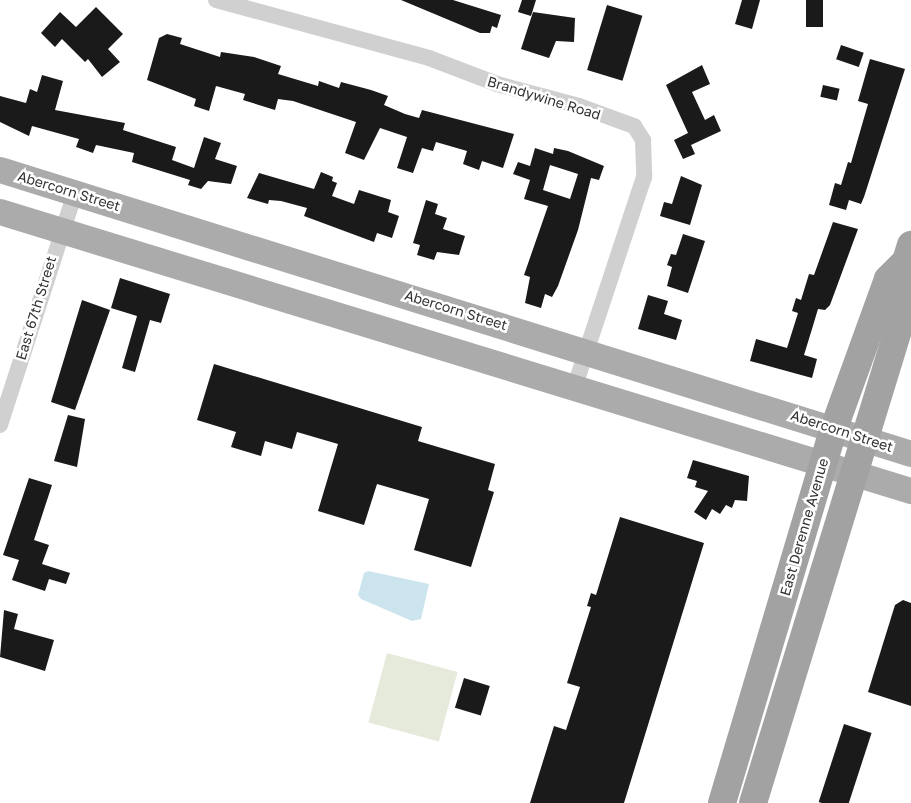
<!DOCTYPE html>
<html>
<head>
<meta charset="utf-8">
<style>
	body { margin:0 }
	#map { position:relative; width:911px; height:803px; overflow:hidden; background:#fff; font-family:"Golos Text",sans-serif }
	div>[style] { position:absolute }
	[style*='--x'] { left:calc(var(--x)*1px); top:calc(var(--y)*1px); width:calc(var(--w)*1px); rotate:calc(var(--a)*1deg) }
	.green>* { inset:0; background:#e5eadb; transform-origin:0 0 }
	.water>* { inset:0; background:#cbe4ed }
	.building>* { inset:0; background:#1a1a1a; transform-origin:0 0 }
	.minor>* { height:16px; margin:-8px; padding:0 8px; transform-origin:8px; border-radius:8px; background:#d0d0d0 }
	.primary>* { height:26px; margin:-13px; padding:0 13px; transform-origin:13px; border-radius:13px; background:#ababab }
	.trunk>* { height:28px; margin:-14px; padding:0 14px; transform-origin:14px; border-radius:14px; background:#a2a2a2 }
	span { translate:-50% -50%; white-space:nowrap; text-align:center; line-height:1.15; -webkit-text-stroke:5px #fff; paint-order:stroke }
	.street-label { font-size:14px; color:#333 }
</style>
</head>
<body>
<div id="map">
	<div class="green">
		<i style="left:387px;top:653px;width:73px;height:72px;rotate:15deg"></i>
	</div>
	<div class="water">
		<i style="clip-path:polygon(368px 571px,429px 584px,421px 619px,412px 621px,361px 599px,358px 595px,364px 573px)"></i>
	</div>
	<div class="building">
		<i style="clip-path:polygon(401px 0,453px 0,501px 15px,497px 28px,492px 26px,490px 33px,480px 33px)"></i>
		<i style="clip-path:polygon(522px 0,536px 0,531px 16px,518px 12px)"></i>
		<i style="clip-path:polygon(742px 0,760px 0,752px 29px,735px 24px)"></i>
		<i style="left:806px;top:0;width:17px;height:27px"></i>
		<i style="left:607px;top:5px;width:37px;height:68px;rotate:17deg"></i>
		<i style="clip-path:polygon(96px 7px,123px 34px,108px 49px,120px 62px,102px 77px,88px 59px,85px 62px,62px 39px,55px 47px,41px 33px,60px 12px,76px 27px)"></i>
		<i style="clip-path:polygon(533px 12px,575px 18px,574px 42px,556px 41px,549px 58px,521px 49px)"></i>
		<i style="clip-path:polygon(167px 34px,182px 38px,180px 44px,220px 57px,221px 52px,254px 57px,281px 66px,278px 74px,318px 86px,319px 81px,339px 88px,341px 82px,371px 90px,388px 96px,384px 105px,405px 114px,419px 118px,422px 110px,514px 134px,503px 168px,482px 161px,479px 170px,463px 164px,467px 151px,436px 142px,433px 151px,422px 148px,413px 173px,397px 168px,407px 137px,380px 128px,364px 160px,345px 153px,356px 122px,293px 101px,278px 99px,275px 110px,243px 100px,245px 94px,216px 86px,209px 111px,194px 106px,196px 99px,147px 80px,159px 38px)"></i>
		<i style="left:841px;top:45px;width:24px;height:15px;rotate:19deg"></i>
		<i style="clip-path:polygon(870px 59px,905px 69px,864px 197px,861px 204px,849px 200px,846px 210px,829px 205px,835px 183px,841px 185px,848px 162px,851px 163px,868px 104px,858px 101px)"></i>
		<i style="clip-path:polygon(702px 65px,710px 84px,692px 92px,705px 120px,714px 115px,721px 131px,691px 145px,695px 154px,683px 159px,674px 140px,688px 133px,666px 85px)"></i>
		<i style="clip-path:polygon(42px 75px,63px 81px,55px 110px,125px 123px,123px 130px,176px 147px,172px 160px,194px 168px,204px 137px,221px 143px,215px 159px,237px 166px,231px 184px,208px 181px,201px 189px,188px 185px,190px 180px,132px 162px,134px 153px,96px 145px,93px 153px,76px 147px,79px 139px,32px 126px,29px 136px,0 122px,0 96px,26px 103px,30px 89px,37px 92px)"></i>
		<i style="left:823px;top:85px;width:17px;height:12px;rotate:13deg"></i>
		<i style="clip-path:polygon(evenodd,535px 148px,553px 154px,554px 148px,568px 151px,604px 166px,599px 180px,591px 178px,578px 230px,558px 286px,552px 297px,545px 294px,541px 308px,525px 303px,530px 277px,524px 275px,548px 206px,524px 199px,530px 180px,513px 174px,518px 162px,530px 166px,535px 148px,550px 165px,578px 174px,570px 199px,543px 190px,550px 165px)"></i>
		<i style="clip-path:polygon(321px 172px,333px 177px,332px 181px,337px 183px,332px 196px,354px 204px,359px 190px,391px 200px,388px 212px,399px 216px,392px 238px,377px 233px,374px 242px,304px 216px,307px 208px,281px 201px,269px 200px,268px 204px,247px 198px,259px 173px,314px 189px)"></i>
		<i style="clip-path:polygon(681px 176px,702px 185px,690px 225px,660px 216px,664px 202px,672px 204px)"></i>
		<i style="clip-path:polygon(426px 200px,438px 204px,435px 214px,447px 218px,443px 229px,465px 236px,459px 255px,437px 252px,434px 260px,417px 255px,420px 245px,413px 243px)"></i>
		<i style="clip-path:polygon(833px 222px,858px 229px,830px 305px,825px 310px,818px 309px,812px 329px,804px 355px,817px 359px,812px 378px,750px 361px,756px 339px,787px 348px,798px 313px,792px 311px,796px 298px,801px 300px,809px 274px,814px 275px)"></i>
		<i style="clip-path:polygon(683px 234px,705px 241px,688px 293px,667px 286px,672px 267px,667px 265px,671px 254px,676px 255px)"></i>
		<i style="clip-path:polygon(120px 278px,170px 294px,161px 323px,150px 320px,135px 372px,122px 368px,137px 316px,111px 308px)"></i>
		<i style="clip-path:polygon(648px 295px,668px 301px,664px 314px,682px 320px,676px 340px,638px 329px)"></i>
		<i style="clip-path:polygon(82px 300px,110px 310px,75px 410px,51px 402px)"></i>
		<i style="clip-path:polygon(214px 364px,422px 427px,418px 441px,495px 464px,488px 490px,494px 492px,471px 567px,414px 550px,429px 499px,377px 484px,364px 525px,318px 511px,338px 444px,297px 432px,292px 449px,265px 441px,261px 456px,231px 447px,236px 432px,197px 420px)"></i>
		<i style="clip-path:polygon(68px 415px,85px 419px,77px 467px,54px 461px)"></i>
		<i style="clip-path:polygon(693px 460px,749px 476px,747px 501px,735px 500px,732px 508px,726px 505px,720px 514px,712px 509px,706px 520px,694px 512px,708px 491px,695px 487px,697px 481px,687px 478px)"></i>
		<i style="clip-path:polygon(29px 478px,52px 485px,34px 540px,49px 545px,42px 564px,70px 573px,66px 584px,49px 579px,45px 591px,12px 580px,19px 560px,3px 555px)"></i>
		<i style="clip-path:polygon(620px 517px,704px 543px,624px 803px,530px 803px,554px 726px,566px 730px,580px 687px,567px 683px,591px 607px,587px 606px,591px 593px,596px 595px)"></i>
		<i style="clip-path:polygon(903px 600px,911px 603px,911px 706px,868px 692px,895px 605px)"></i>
		<i style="clip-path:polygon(4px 610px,18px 614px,14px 629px,54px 640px,45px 671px,0 657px)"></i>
		<i style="left:464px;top:678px;width:27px;height:31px;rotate:17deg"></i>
		<i style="left:844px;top:724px;width:29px;height:82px;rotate:18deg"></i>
	</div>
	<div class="minor">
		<i style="--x:216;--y:0;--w:221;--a:15.2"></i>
		<i style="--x:429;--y:58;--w:73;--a:20.9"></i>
		<i style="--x:497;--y:84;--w:85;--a:15"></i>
		<i style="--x:579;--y:106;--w:59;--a:20"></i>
		<i style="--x:634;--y:126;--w:17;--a:57"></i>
		<i style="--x:643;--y:140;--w:37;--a:88"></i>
		<i style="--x:644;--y:177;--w:223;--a:108.3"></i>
		<i style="--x:0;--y:425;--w:244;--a:-72.1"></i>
	</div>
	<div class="primary">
		<i style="--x:0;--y:170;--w:954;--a:17.31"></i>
		<i style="--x:0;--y:212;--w:953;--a:17.03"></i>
	</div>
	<div class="trunk">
		<i style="--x:722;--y:803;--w:391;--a:-73.4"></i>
		<i style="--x:834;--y:428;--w:158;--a:-70.1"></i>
		<i style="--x:888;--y:279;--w:25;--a:-45"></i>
		<i style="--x:906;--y:261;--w:17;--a:-73"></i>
		<i style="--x:753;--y:803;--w:539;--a:-72.94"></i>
	</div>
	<div class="street-label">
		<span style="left:544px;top:98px;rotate:17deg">Brandywine Road</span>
		<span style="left:69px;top:191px;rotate:17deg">Abercorn Street</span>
		<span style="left:36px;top:308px;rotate:-73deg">East 67th Street</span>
		<span style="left:456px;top:310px;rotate:17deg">Abercorn Street</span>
		<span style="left:842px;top:431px;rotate:18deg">Abercorn Street</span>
		<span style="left:804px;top:527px;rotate:-74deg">East Derenne Avenue</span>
	</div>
</div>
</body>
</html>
